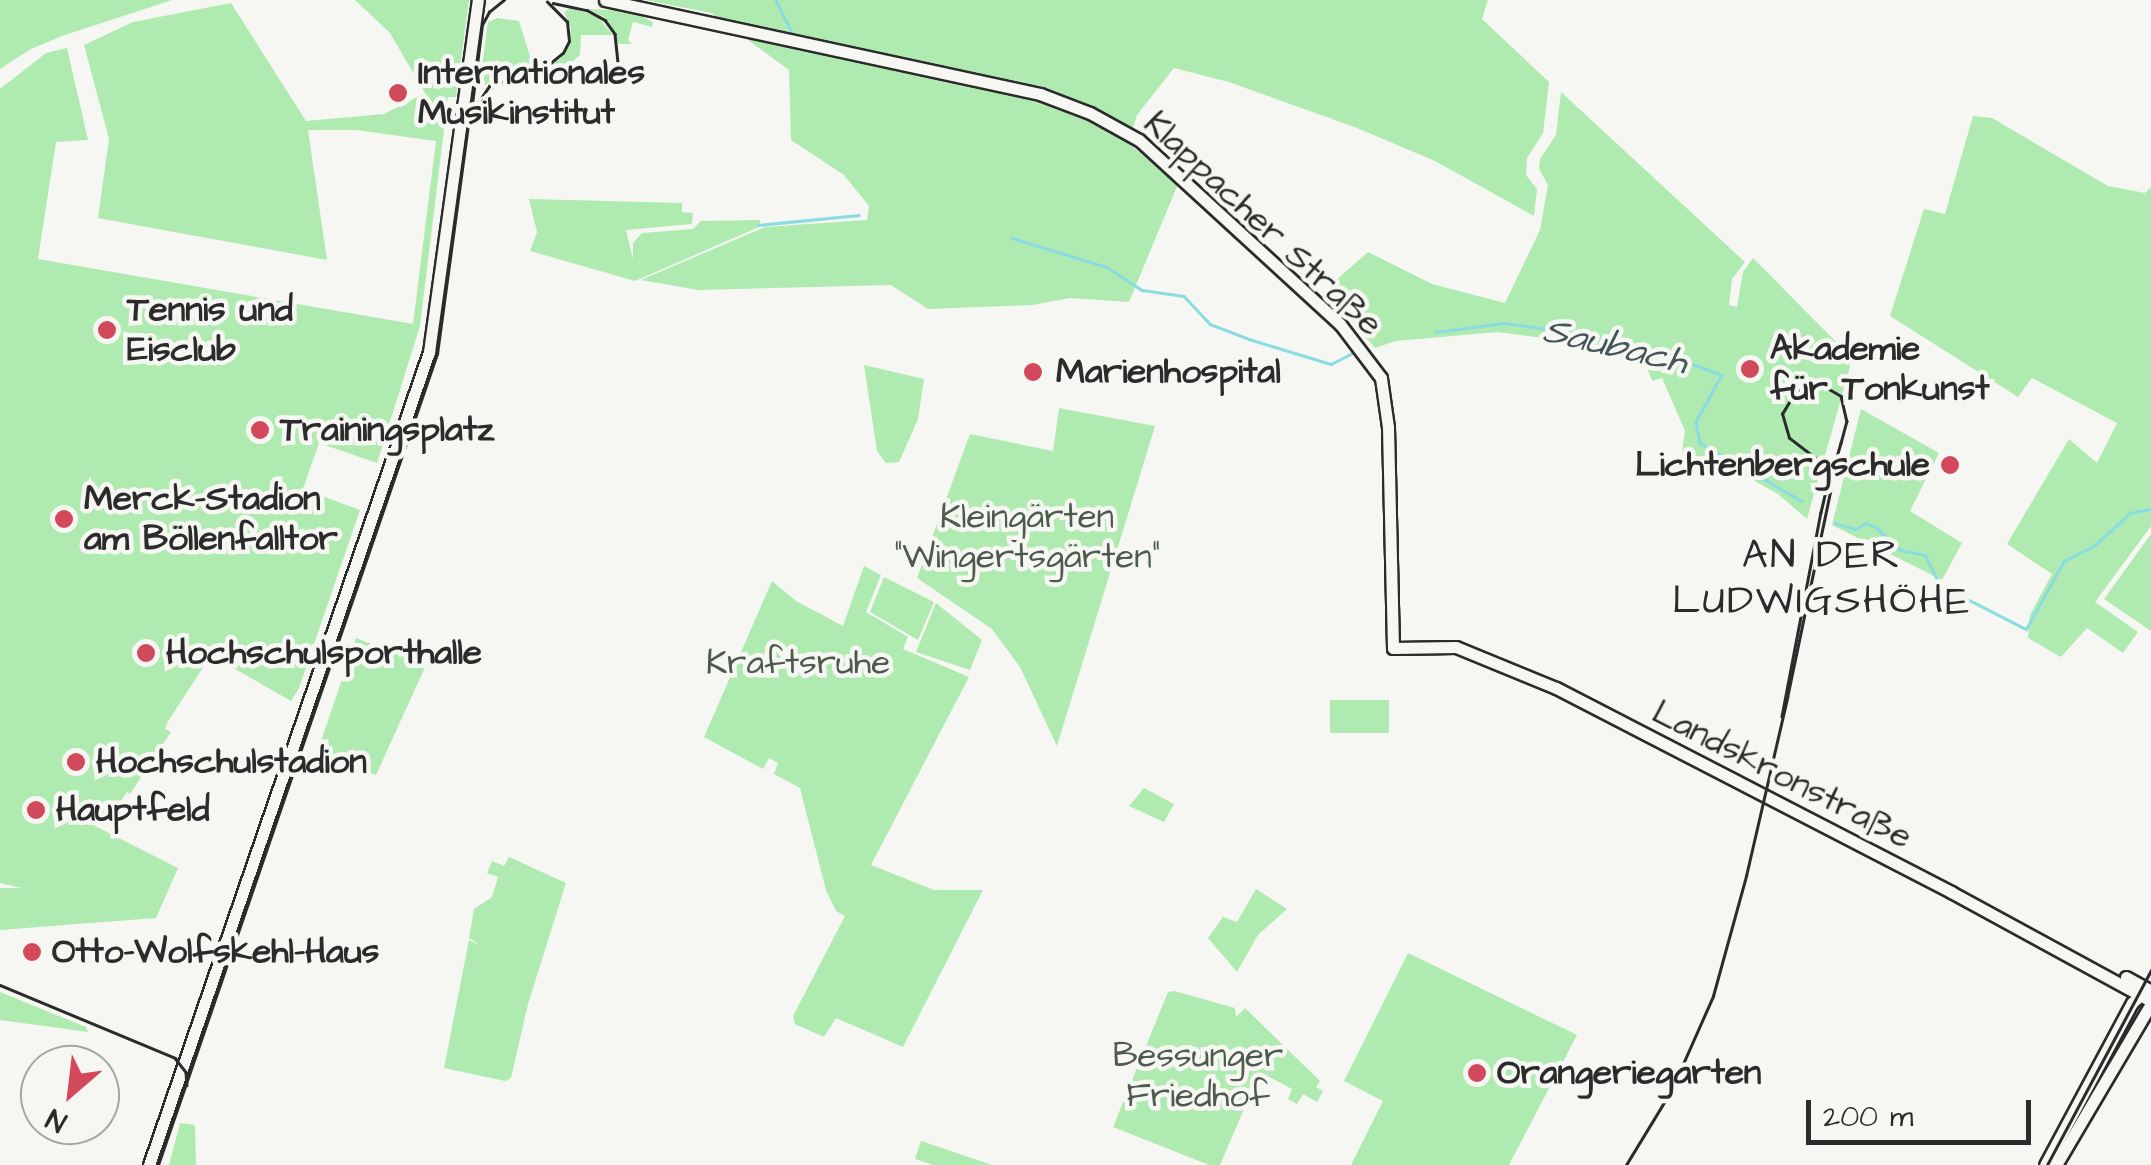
<!DOCTYPE html>
<html>
<head>
<meta charset="utf-8">
<style>
	body { margin:0 }
	#map { position:relative; width:2151px; height:1165px; overflow:hidden; background:#f6f6f2; font-family:"Architects Daughter",sans-serif }
	div>[style] { position:absolute }
	[style*='--x'] { left:calc(var(--x)*1px); top:calc(var(--y)*1px); width:calc(var(--w)*1px); rotate:calc(var(--a)*1deg) }
	.green>* { inset:0; background:#afebb0; transform-origin:0 0 }
	.stream>* { height:2.5px; margin:-1.25px; padding:0 1.25px; transform-origin:1.25px; border-radius:1.25px; background:#8adce1 }
	.roads { filter:drop-shadow(2px 0 #2b2b2b) drop-shadow(-2px 0 #2b2b2b) drop-shadow(0 2px #2b2b2b) drop-shadow(0 -2px #2b2b2b) }
	.major>* { height:11px; margin:-5.5px; padding:0 5.5px; transform-origin:5.5px; border-radius:5.5px; background:#f6f6f2 }
	.tram>* { height:2.5px; margin:-1.25px; padding:0 1.25px; transform-origin:1.25px; border-radius:1.25px; background:#2b2b2b }
	.dots>* { width:28px; height:28px; translate:-50% -50%; box-sizing:border-box; border:5px solid #f6f6f2; border-radius:50% }
	span { translate:-50% -50%; white-space:nowrap; text-align:center; line-height:1.15; -webkit-text-stroke:9px #f6f6f2; paint-order:stroke }
	.poi-label { font-size:35px; color:#2b2b2b; font-weight:700 }
	.left { translate:0 -50%; text-align:left }
	.right { translate:-100% -50%; text-align:right }
	.street-label { font-size:35px; color:#2b2b2b }
	.park-label { font-size:35px; color:#4c5b4c }
	.water-label { font-size:38px; color:#435758; font-style:italic }
	.quarter-label { font-size:40px; color:#2b2b2b; letter-spacing:2.5px }
	.north { position:absolute; left:20px; top:1045px; width:100px; height:100px; box-sizing:border-box; background:#f6f6f2; border:2px solid #a5a5a2; border-radius:50%; rotate:208deg; font-size:28px; font-weight:700; line-height:40px; text-align:center; color:#2b2b2b }
	.north::after { content:''; display:block; margin:auto; width:35px; height:45px; background:#d1495b; clip-path:polygon(50% 0,100% 100%,50% 72%,0 100%) }
	.scale { position:absolute; left:1806px; top:1100px; width:225px; height:45px; box-sizing:border-box; border:5px solid #2b2b2b; border-top:0; padding-left:12px; font-size:30px; line-height:35px; white-space:nowrap; color:#2b2b2b; -webkit-text-stroke:8px #f6f6f2; paint-order:stroke }
</style>
</head>
<body>
<div id="map">
	<div class="green">
		<i style="clip-path:polygon(0 0,172px 0,62px 36px,31px 49px,0 69px)"></i>
		<i style="clip-path:polygon(355px 0,469px 0,456px 97px,448px 97px,420px 326px,377px 463px,319px 443px,303px 489px,360px 510px,299px 688px,291px 701px,211px 655px,167px 723px,165px 729px,171px 732px,130px 794px,127px 792px,105px 825px,93px 819px,89px 823px,178px 868px,156px 918px,0 930px,0 888px,22px 888px,0 883px,0 89px,46px 53px,67px 48px,88px 140px,56px 142px,38px 259px,413px 324px,436px 141px,356px 130px,308px 130px,327px 260px,98px 218px,109px 139px,84px 45px,133px 22px,231px 3px,306px 121px,384px 114px,425px 93px,390px 33px)"></i>
		<i style="clip-path:polygon(645px 0,1488px 0,1482px 19px,1549px 82px,1543px 133px,1527px 158px,1526px 175px,1537px 189px,1534px 216px,1435px 161px,1357px 128px,1229px 82px,1174px 68px,1137px 115px,1128px 143px,1178px 184px,1129px 302px,1070px 298px,1033px 305px,928px 309px,891px 285px,698px 290px,641px 280px,765px 227px,867px 220px,869px 206px,844px 175px,791px 140px,789px 70px,711px 13px)"></i>
		<i style="clip-path:polygon(570px 8px,597px 16px,613px 35px,581px 35px,580px 55px,571px 63px,530px 81px,491px 89px,477px 102px,495px 85px,560px 59px,570px 42px,571px 28px,564px 12px)"></i>
		<i style="clip-path:polygon(588px 9px,631px 11px,653px 22px,652px 27px,633px 22px,628px 40px,632px 44px,619px 44px,606px 18px)"></i>
		<i style="clip-path:polygon(497px 18px,519px 21px,532px 63px,538px 64px,497px 77px,479px 89px,488px 22px)"></i>
		<i style="clip-path:polygon(1561px 92px,1745px 262px,1732px 279px,1729px 305px,1737px 307px,1743px 272px,1753px 258px,1846px 352px,1850px 367px,1807px 519px,1778px 494px,1718px 461px,1682px 453px,1685px 431px,1662px 378px,1652px 381px,1641px 351px,1497px 332px,1396px 341px,1375px 348px,1326px 289px,1368px 252px,1432px 284px,1505px 303px,1540px 230px,1548px 185px,1539px 169px,1540px 159px,1556px 135px)"></i>
		<i style="clip-path:polygon(1973px 116px,1992px 118px,2108px 186px,2145px 193px,2151px 187px,2151px 526px,2095px 602px,2138px 632px,2123px 653px,2087px 628px,2061px 657px,2028px 638px,2030px 615px,2052px 574px,2007px 544px,2069px 439px,2097px 463px,2117px 423px,2032px 378px,2018px 397px,1890px 316px,1924px 209px,1945px 214px)"></i>
		<i style="clip-path:polygon(529px 199px,682px 203px,682px 212px,693px 213px,692px 224px,626px 230px,633px 259px,633px 243px,642px 233px,693px 229px,701px 221px,760px 220px,759px 227px,635px 281px,530px 251px,537px 232px)"></i>
		<i style="clip-path:polygon(864px 365px,924px 379px,918px 419px,899px 462px,886px 463px,877px 451px)"></i>
		<i style="clip-path:polygon(1059px 408px,1155px 426px,1057px 746px,1020px 667px,992px 629px,917px 578px,970px 434px,1053px 451px)"></i>
		<i style="clip-path:polygon(1861px 409px,1939px 453px,1910px 511px,1962px 543px,1942px 580px,1832px 525px)"></i>
		<i style="clip-path:polygon(2151px 534px,2151px 631px,2104px 599px)"></i>
		<i style="clip-path:polygon(864px 566px,881px 575px,866px 612px,908px 637px,903px 649px,969px 677px,871px 865px,934px 890px,983px 890px,903px 1047px,836px 1018px,824px 1037px,795px 1024px,793px 1016px,845px 916px,836px 911px,826px 890px,800px 788px,774px 774px,778px 763px,769px 758px,763px 769px,704px 737px,772px 581px,796px 601px,843px 626px)"></i>
		<i style="clip-path:polygon(884px 577px,934px 602px,918px 640px,870px 612px)"></i>
		<i style="clip-path:polygon(936px 603px,982px 640px,970px 670px,916px 652px)"></i>
		<i style="clip-path:polygon(356px 638px,426px 665px,376px 775px,317px 753px)"></i>
		<i style="left:1330px;top:700px;width:59px;height:33px"></i>
		<i style="clip-path:polygon(1144px 788px,1174px 804px,1164px 822px,1129px 806px)"></i>
		<i style="clip-path:polygon(509px 857px,566px 883px,528px 1004px,511px 1078px,505px 1081px,444px 1068px,469px 940px,481px 946px,469px 938px,474px 909px,492px 897px,498px 877px,487px 873px,492px 861px,504px 866px)"></i>
		<i style="clip-path:polygon(1256px 889px,1287px 909px,1258px 935px,1237px 972px,1208px 938px,1223px 917px,1237px 922px)"></i>
		<i style="clip-path:polygon(1408px 953px,1577px 1035px,1509px 1165px,1351px 1165px,1383px 1101px,1344px 1081px)"></i>
		<i style="clip-path:polygon(1174px 991px,1235px 1008px,1236px 1017px,1245px 1008px,1320px 1081px,1316px 1087px,1323px 1091px,1317px 1102px,1303px 1094px,1297px 1104px,1288px 1099px,1292px 1089px,1260px 1072px,1220px 1165px,1209px 1165px,1113px 1127px,1168px 992px)"></i>
		<i style="clip-path:polygon(0 992px,86px 1027px,88px 1032px,0 1020px)"></i>
		<i style="clip-path:polygon(180px 1123px,195px 1125px,196px 1165px,169px 1165px)"></i>
		<i style="clip-path:polygon(921px 1141px,992px 1165px,933px 1165px,915px 1159px)"></i>
	</div>
	<div class="stream">
		<i style="--x:776;--y:0;--w:39;--a:64"></i>
		<i style="--x:758;--y:225;--w:101;--a:-5.7"></i>
		<i style="--x:1012;--y:238;--w:99;--a:17"></i>
		<i style="--x:1107;--y:267;--w:42;--a:33.3"></i>
		<i style="--x:1142;--y:290;--w:42;--a:8.1"></i>
		<i style="--x:1184;--y:296;--w:38;--a:47"></i>
		<i style="--x:1210;--y:324;--w:42;--a:21"></i>
		<i style="--x:1249;--y:339;--w:86;--a:17"></i>
		<i style="--x:1331;--y:364;--w:27;--a:-27"></i>
		<i style="--x:1435;--y:332;--w:70;--a:-7.4"></i>
		<i style="--x:1504;--y:323;--w:51;--a:7.8"></i>
		<i style="--x:1555;--y:330;--w:94;--a:10.5"></i>
		<i style="--x:1647;--y:347;--w:80;--a:20.5"></i>
		<i style="--x:1722;--y:375;--w:54;--a:119"></i>
		<i style="--x:1696;--y:422;--w:21;--a:79"></i>
		<i style="--x:1700;--y:443;--w:117;--a:29.6"></i>
		<i style="--x:1835;--y:523;--w:22;--a:16"></i>
		<i style="--x:1856;--y:529;--w:12;--a:-31"></i>
		<i style="--x:1866;--y:523;--w:11;--a:22"></i>
		<i style="--x:1876;--y:527;--w:33;--a:44"></i>
		<i style="--x:1900;--y:550;--w:25;--a:11"></i>
		<i style="--x:1925;--y:555;--w:34;--a:63"></i>
		<i style="--x:1940;--y:585;--w:97;--a:27.1"></i>
		<i style="--x:2026;--y:629;--w:78;--a:-60.8"></i>
		<i style="--x:2064;--y:561;--w:35;--a:-27"></i>
		<i style="--x:2095;--y:545;--w:47;--a:-42.4"></i>
		<i style="--x:2130;--y:513;--w:21;--a:-11"></i>
	</div>
	<div class="roads">
		<div class="major">
			<i style="--x:605;--y:0;--w:445;--a:12.2"></i>
			<i style="--x:1040;--y:94;--w:53;--a:20.8"></i>
			<i style="--x:1090;--y:113;--w:56;--a:28.9"></i>
			<i style="--x:1139;--y:140;--w:273;--a:42.5"></i>
			<i style="--x:1340;--y:324;--w:68;--a:52.8"></i>
			<i style="--x:1381;--y:378;--w:49;--a:81.9"></i>
			<i style="--x:1388;--y:427;--w:221;--a:88.7"></i>
			<i style="--x:1393;--y:648;--w:63;--a:-0.9"></i>
			<i style="--x:1456;--y:647;--w:108;--a:22.3"></i>
			<i style="--x:1556;--y:688;--w:445;--a:27.3"></i>
			<i style="--x:1951;--y:892;--w:228;--a:28.6"></i>
			<i style="--x:2126;--y:977;--w:29;--a:29"></i>
			<i style="--x:149;--y:1165;--w:860;--a:-71"></i>
			<i style="--x:429;--y:352;--w:355;--a:-82.1"></i>
			<i style="--x:2045;--y:1165;--w:184;--a:-61.8"></i>
			<i style="--x:2132;--y:1003;--w:16;--a:-43"></i>
			<i style="--x:2056;--y:1165;--w:187;--a:-59.5"></i>
		</div>
	</div>
	<div class="tram">
		<i style="--x:553;--y:3;--w:35;--a:12"></i>
		<i style="--x:587;--y:10;--w:21;--a:29"></i>
		<i style="--x:605;--y:20;--w:17;--a:54"></i>
		<i style="--x:615;--y:34;--w:31;--a:84"></i>
		<i style="--x:472;--y:104;--w:80;--a:-82.8"></i>
		<i style="--x:482;--y:25;--w:15;--a:-62"></i>
		<i style="--x:489;--y:12;--w:19;--a:-39"></i>
		<i style="--x:0;--y:985;--w:190;--a:22.6"></i>
		<i style="--x:175;--y:1058;--w:18;--a:52"></i>
		<i style="--x:186;--y:1072;--w:13;--a:86"></i>
		<i style="--x:158;--y:1165;--w:858;--a:-71.02"></i>
		<i style="--x:437;--y:354;--w:240;--a:-82.3"></i>
		<i style="--x:469;--y:116;--w:36;--a:-56"></i>
		<i style="--x:489;--y:86;--w:63;--a:-19.6"></i>
		<i style="--x:548;--y:65;--w:19;--a:-39"></i>
		<i style="--x:563;--y:53;--w:13;--a:-63"></i>
		<i style="--x:569;--y:41;--w:19;--a:-96"></i>
		<i style="--x:567;--y:22;--w:28;--a:-135"></i>
		<i style="--x:1626;--y:1165;--w:87;--a:-58.7"></i>
		<i style="--x:1671;--y:1091;--w:104;--a:-66.1"></i>
		<i style="--x:1713;--y:996;--w:124;--a:-74.6"></i>
		<i style="--x:1746;--y:876;--w:183;--a:-77"></i>
		<i style="--x:1787;--y:698;--w:215;--a:-78.2"></i>
		<i style="--x:1831;--y:488;--w:11;--a:-90"></i>
		<i style="--x:1831;--y:477;--w:14;--a:-120"></i>
		<i style="--x:1824;--y:465;--w:44;--a:-142.4"></i>
		<i style="--x:1789;--y:438;--w:25;--a:-106"></i>
		<i style="--x:1782;--y:414;--w:27;--a:-59"></i>
		<i style="--x:1796;--y:391;--w:23;--a:-23"></i>
		<i style="--x:1817;--y:382;--w:28;--a:30"></i>
		<i style="--x:1841;--y:396;--w:26;--a:77"></i>
		<i style="--x:1847;--y:421;--w:23;--a:105"></i>
		<i style="--x:1841;--y:443;--w:35;--a:106"></i>
		<i style="--x:1831;--y:477;--w:15;--a:110"></i>
		<i style="--x:1826;--y:491;--w:22;--a:103"></i>
		<i style="--x:1821;--y:512;--w:208;--a:100.8"></i>
		<i style="--x:2047;--y:1165;--w:221;--a:-61.9"></i>
	</div>
	<div class="dots">
		<i style="left:398px;top:93px;background:#d1495b"></i>
		<i style="left:107px;top:330px;background:#d1495b"></i>
		<i style="left:1750px;top:369px;background:#d1495b"></i>
		<i style="left:1033px;top:372px;background:#d1495b"></i>
		<i style="left:260px;top:430px;background:#d1495b"></i>
		<i style="left:1950px;top:465px;background:#d1495b"></i>
		<i style="left:64px;top:519px;background:#d1495b"></i>
		<i style="left:146px;top:653px;background:#d1495b"></i>
		<i style="left:76px;top:762px;background:#d1495b"></i>
		<i style="left:36px;top:810px;background:#d1495b"></i>
		<i style="left:32px;top:952px;background:#d1495b"></i>
		<i style="left:1477px;top:1073px;background:#d1495b"></i>
	</div>
	<div class="poi-label">
		<span class="left" style="left:418px;top:93px">Internationales<br>Musikinstitut</span>
		<span class="left" style="left:127px;top:330px">Tennis und<br>Eisclub</span>
		<span class="left" style="left:1770px;top:369px">Akademie<br>für Tonkunst</span>
		<span class="left" style="left:1056px;top:372px">Marienhospital</span>
		<span class="left" style="left:280px;top:430px">Trainingsplatz</span>
		<span class="right" style="left:1930px;top:465px">Lichtenbergschule</span>
		<span class="left" style="left:84px;top:519px">Merck-Stadion<br>am Böllenfalltor</span>
		<span class="left" style="left:166px;top:653px">Hochschulsporthalle</span>
		<span class="left" style="left:96px;top:762px">Hochschulstadion</span>
		<span class="left" style="left:56px;top:810px">Hauptfeld</span>
		<span class="left" style="left:52px;top:952px">Otto-Wolfskehl-Haus</span>
		<span class="left" style="left:1497px;top:1073px">Orangeriegarten</span>
	</div>
	<div class="street-label">
		<span style="left:1263px;top:224px;rotate:43deg">Klappacher Straße</span>
		<span style="left:1782px;top:775px;rotate:27deg">Landskronstraße</span>
	</div>
	<div class="park-label">
		<span style="left:1027px;top:537px">Kleingärten<br>"Wingertsgärten"</span>
		<span style="left:798px;top:663px">Kraftsruhe</span>
		<span style="left:1198px;top:1076px">Bessunger<br>Friedhof</span>
	</div>
	<div class="water-label">
		<span style="left:1615px;top:347px;rotate:13deg">Saubach</span>
	</div>
	<div class="quarter-label">
		<span style="left:1822px;top:579px">AN DER<br>LUDWIGSHÖHE</span>
	</div>
	<div class="north">N</div>
	<div class="scale">200 m</div>
</div>
</body>
</html>
